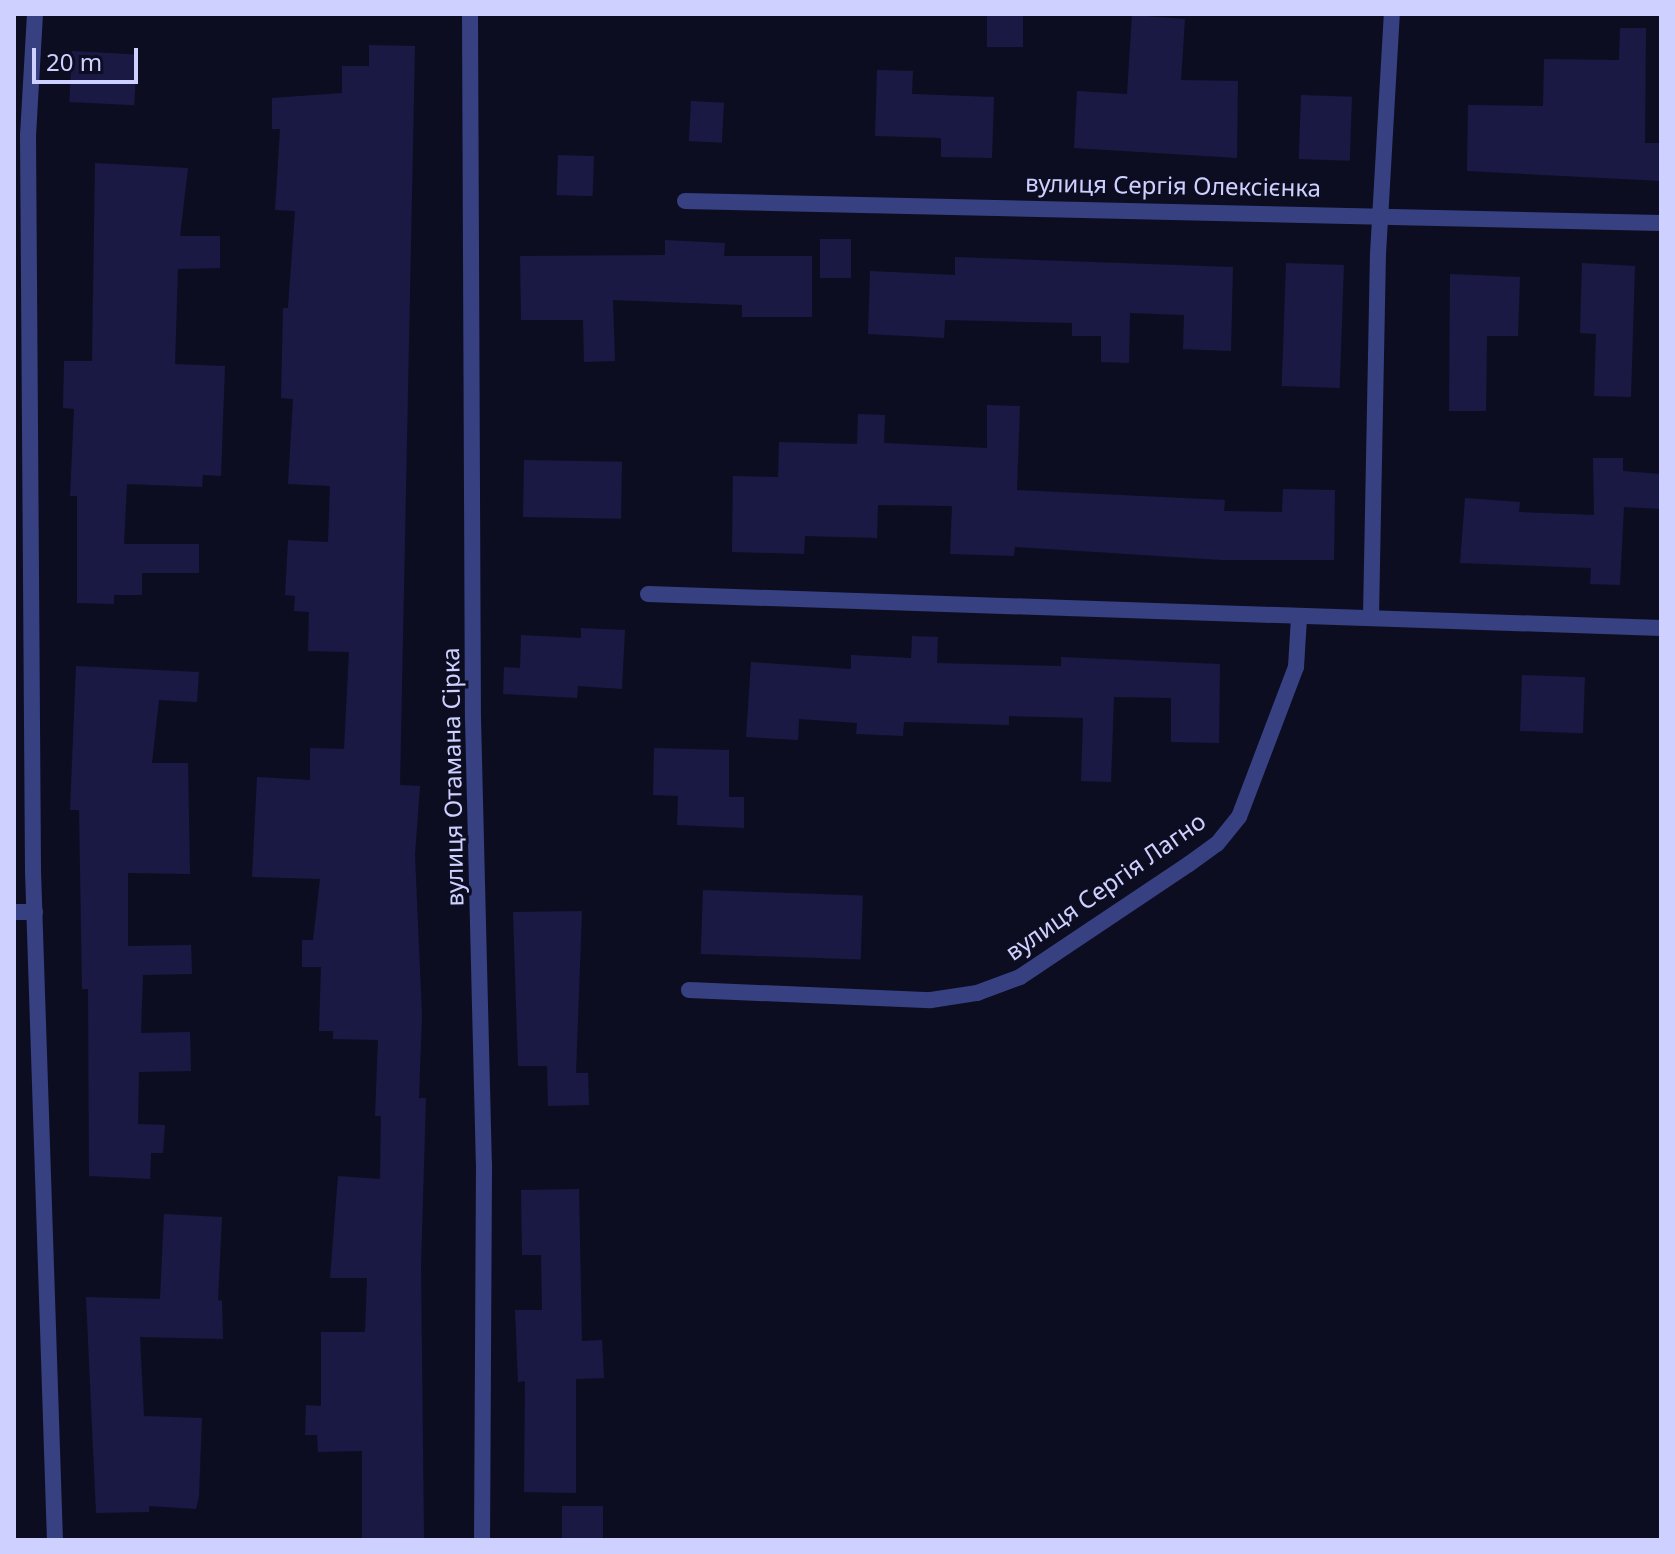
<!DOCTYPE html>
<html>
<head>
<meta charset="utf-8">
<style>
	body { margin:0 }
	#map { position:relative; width:1675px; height:1554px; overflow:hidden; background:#0d0d22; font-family:"Noto Sans",sans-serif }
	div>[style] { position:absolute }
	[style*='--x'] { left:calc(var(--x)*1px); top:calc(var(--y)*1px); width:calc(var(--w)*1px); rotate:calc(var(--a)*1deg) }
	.building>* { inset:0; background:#1a1943; transform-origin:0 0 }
	.street>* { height:16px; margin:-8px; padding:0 8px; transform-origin:8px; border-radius:8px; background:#374182 }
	span { translate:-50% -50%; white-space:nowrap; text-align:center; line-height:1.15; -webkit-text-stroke:6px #0d0d22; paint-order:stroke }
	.street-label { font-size:24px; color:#ced1ff }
	.frame { position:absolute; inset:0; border:16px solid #ced1ff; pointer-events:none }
	.scale { position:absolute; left:32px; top:48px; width:106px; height:36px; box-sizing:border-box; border:4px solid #ced1ff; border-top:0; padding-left:10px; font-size:24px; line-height:28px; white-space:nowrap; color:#ced1ff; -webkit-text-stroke:6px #0d0d22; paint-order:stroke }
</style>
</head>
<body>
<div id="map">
	<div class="building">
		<i style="left:987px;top:14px;width:36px;height:33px"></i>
		<i style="clip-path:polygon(1132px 15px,1185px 19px,1181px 80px,1238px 81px,1237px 158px,1074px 148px,1077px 91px,1127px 94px)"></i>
		<i style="clip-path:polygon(1620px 28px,1646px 28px,1645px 143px,1661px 143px,1661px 181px,1467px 171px,1468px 105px,1543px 106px,1544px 59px,1619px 60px)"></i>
		<i style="clip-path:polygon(369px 45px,415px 46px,400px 785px,420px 786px,415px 855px,422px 1016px,419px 1098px,426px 1098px,421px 1265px,424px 1540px,362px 1540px,362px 1451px,318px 1452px,317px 1435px,305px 1435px,306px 1405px,321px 1406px,321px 1332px,365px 1332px,367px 1278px,330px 1278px,338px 1176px,380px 1179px,381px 1116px,375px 1116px,378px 1040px,333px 1039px,333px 1031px,319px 1031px,321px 967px,302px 967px,302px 940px,313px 940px,320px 879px,252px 877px,257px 777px,310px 780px,310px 748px,344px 749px,349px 652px,308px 651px,309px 612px,294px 611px,295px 596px,285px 595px,288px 540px,328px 542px,330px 486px,288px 484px,293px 399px,281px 398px,283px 308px,288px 308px,295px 211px,275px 210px,280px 129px,272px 129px,272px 98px,342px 93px,342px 66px,369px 66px)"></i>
		<i style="left:72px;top:51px;width:65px;height:51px;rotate:3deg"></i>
		<i style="clip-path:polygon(877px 70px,913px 71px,912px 94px,994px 97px,992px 158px,941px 157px,941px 138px,875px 136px)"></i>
		<i style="left:1301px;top:95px;width:51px;height:64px;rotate:2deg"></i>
		<i style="left:691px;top:101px;width:33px;height:40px;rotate:3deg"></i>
		<i style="left:558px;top:155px;width:36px;height:40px;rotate:2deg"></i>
		<i style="clip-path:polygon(95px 163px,188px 168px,180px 236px,220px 236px,220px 268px,178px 269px,175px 364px,225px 366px,221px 476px,203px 475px,202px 487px,127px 484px,124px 544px,199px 544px,199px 573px,142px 573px,142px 595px,114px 595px,114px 604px,77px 603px,77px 496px,70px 496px,74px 409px,63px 408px,64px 361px,92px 361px)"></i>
		<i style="left:820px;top:239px;width:31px;height:39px"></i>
		<i style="clip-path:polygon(665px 240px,725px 243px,724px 256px,812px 256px,812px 317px,742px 317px,742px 305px,613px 300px,615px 361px,584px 362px,583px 320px,521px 320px,520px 256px,665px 255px)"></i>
		<i style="clip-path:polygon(955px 257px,1233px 267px,1231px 351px,1183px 349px,1184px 315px,1130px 313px,1129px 363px,1101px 362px,1101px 336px,1072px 336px,1072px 323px,945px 320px,944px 338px,868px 334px,870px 271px,955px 275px)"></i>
		<i style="left:1286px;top:263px;width:58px;height:123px;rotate:2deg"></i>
		<i style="clip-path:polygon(1582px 263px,1635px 266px,1631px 397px,1594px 396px,1596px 334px,1580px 333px)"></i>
		<i style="clip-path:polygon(1450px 274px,1520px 277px,1518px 336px,1487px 336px,1486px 411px,1449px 411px)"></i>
		<i style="clip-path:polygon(987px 405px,1020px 406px,1017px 490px,1225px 500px,1224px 511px,1282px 512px,1283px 489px,1335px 490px,1334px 560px,1222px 560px,1015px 547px,1014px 556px,950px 554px,952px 506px,878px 505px,877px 538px,805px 536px,804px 554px,732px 552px,733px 476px,778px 477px,779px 442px,857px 444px,858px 414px,885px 415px,884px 443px,987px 448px)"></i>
		<i style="clip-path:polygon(1593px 458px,1623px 458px,1623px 471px,1661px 474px,1661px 509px,1624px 507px,1620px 585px,1590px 584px,1591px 568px,1460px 563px,1465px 498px,1520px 502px,1519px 512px,1594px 515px)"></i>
		<i style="left:524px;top:460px;width:98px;height:57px;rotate:1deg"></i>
		<i style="clip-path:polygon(581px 628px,625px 630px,622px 689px,578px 686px,577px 698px,503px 694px,504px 667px,520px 668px,521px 635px,581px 638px)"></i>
		<i style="clip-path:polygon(912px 636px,938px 637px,937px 663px,1061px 666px,1061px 657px,1220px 664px,1219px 743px,1171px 742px,1171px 698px,1114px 697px,1111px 782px,1081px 781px,1083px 718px,1009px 716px,1009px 725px,904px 722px,903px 736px,856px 734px,857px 723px,799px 719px,798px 740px,746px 737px,751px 662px,851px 669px,851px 655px,911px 658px)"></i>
		<i style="clip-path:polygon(76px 666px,199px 672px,197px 702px,159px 700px,152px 763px,188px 763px,190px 874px,128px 873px,128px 946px,191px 945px,192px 974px,143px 975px,141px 1033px,190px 1032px,191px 1071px,139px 1072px,138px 1124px,165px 1125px,163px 1153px,151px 1153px,150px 1179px,89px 1176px,88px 989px,82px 989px,79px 810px,70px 810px)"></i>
		<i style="left:1522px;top:675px;width:63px;height:56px;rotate:2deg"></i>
		<i style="clip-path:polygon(654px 748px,729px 750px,729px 797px,744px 797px,744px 828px,677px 825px,678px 796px,653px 795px)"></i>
		<i style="left:703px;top:890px;width:160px;height:64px;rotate:2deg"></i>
		<i style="clip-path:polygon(582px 911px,576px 1073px,588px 1073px,589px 1105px,548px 1106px,547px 1066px,518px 1066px,513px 912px)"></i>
		<i style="clip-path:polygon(579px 1189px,582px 1341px,602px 1340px,604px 1378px,576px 1379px,576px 1493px,524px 1492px,525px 1381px,518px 1382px,515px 1310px,542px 1310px,541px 1255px,522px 1255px,521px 1190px)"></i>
		<i style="clip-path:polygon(164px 1214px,222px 1217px,218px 1300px,222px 1301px,223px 1339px,140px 1337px,144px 1416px,202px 1418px,199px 1496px,196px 1509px,149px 1506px,149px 1512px,96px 1513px,86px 1297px,160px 1299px)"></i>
		<i style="left:562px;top:1506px;width:41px;height:33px"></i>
	</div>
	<div class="street">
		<i style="--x:35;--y:14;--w:121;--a:93.3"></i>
		<i style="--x:28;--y:135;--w:736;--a:89.61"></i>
		<i style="--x:33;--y:871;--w:669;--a:88.12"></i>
		<i style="--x:470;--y:14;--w:705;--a:89.76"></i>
		<i style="--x:473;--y:719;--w:445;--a:88.6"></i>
		<i style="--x:484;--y:1164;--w:376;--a:90.3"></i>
		<i style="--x:685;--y:201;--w:976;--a:1.29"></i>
		<i style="--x:648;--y:594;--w:1014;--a:1.92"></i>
		<i style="--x:1371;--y:616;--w:362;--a:-88.9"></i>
		<i style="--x:1378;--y:254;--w:240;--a:-86.7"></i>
		<i style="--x:14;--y:912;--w:21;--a:0"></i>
		<i style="--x:689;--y:990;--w:242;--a:2.4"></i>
		<i style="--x:931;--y:1000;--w:47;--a:-8.7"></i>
		<i style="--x:977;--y:993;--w:46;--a:-20.4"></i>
		<i style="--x:1020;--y:977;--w:203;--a:-33.8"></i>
		<i style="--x:1189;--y:864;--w:34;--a:-36"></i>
		<i style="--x:1217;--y:844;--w:35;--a:-51"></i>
		<i style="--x:1239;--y:817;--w:160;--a:-69.2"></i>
		<i style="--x:1296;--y:667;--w:49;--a:-86.5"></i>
	</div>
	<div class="street-label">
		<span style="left:1173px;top:185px;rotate:1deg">вулиця Сергія Олексієнка</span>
		<span style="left:452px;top:777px;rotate:-91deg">вулиця Отамана Сірка</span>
		<span style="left:1105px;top:886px;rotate:-35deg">вулиця Сергія Лагно</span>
	</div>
	<div class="frame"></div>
	<div class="scale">20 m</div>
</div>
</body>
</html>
